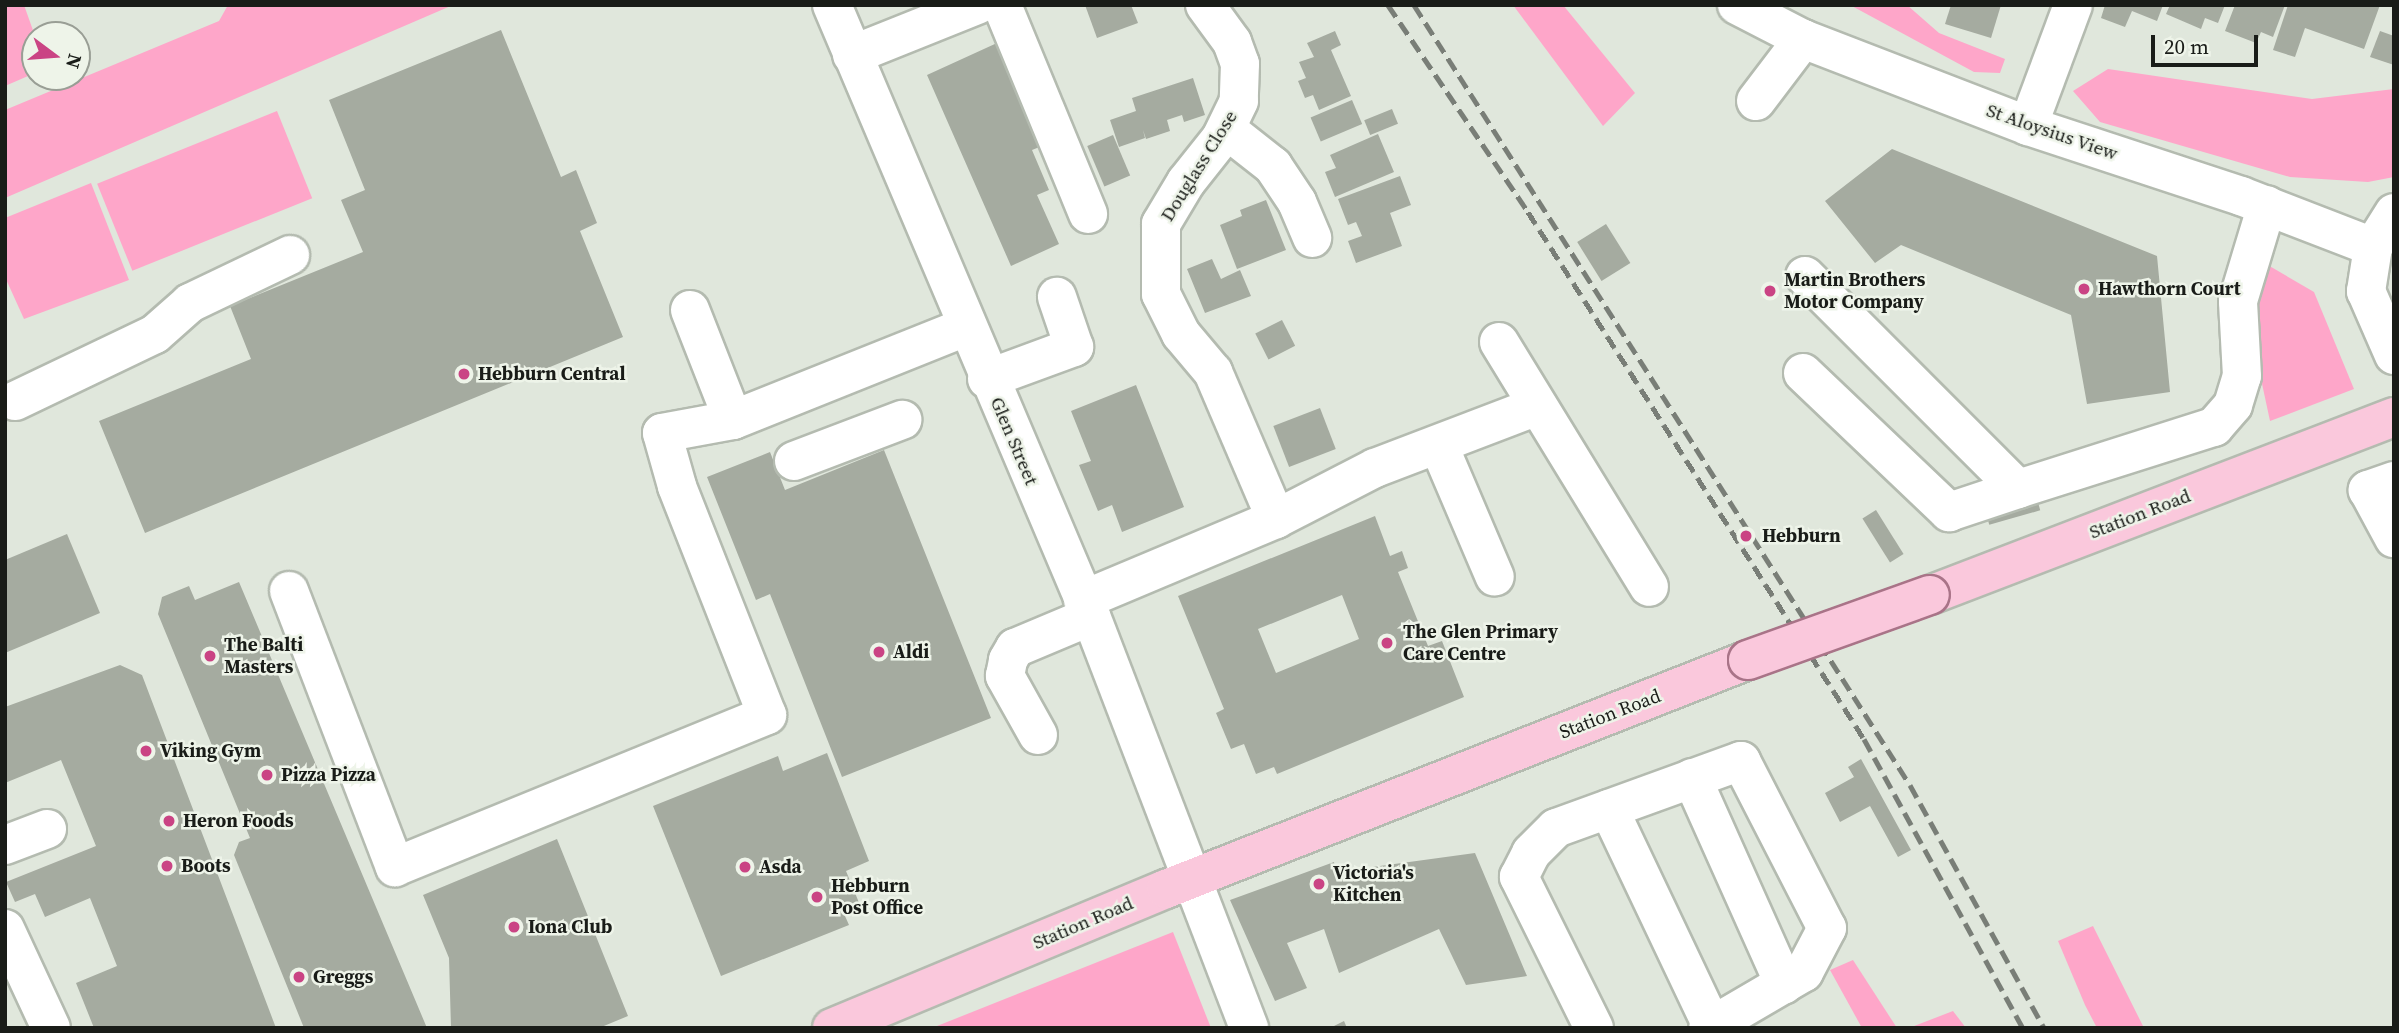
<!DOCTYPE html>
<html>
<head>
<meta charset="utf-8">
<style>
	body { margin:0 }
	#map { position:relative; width:2399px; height:1033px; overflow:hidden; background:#e0e7dc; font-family:"Source Serif 4",serif }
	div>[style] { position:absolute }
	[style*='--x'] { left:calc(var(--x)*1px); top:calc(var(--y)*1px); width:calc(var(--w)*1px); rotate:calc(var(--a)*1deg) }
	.green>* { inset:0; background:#fea6c9; transform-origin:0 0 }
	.building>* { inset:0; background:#a5aba0; transform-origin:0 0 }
	.roads { filter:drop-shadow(2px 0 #b4bbb0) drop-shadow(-2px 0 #b4bbb0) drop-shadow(0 2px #b4bbb0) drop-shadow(0 -2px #b4bbb0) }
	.minor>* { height:38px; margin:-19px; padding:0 19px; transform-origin:19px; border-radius:19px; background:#fff }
	.major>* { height:38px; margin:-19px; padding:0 19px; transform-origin:19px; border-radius:19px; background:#fac8dc }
	.rail>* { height:5px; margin-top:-2.5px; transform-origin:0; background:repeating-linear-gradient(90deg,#797e77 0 14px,transparent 0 21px) }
	.bridges { filter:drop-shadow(2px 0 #a97488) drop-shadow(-2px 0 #a97488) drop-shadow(0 2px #a97488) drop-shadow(0 -2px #a97488) }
	.major-bridge>* { height:38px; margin:-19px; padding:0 19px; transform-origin:19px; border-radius:19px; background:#fac8dc }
	.dots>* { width:19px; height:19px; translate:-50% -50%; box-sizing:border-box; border:4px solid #eef4e9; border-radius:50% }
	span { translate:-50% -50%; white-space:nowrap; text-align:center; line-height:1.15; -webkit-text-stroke:5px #eef4e9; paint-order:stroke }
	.street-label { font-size:19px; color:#191c18 }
	.poi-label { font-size:19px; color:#191c18; font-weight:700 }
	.left { translate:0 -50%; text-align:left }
	.frame { position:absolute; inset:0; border:7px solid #191c18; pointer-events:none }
	.north { position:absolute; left:21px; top:21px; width:70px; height:70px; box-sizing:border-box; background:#eef4e9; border:2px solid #999e95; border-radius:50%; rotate:106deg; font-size:19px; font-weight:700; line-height:28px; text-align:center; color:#191c18 }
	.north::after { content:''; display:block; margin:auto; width:24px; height:32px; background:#ca4484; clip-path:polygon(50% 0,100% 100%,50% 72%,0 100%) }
	.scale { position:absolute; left:2151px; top:35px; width:107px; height:32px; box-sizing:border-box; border:4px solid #191c18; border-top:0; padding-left:9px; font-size:21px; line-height:24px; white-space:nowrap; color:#191c18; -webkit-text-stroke:5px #eef4e9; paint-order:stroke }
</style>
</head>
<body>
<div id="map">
	<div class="green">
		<i style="clip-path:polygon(5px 5px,24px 5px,35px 36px,35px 73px,5px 86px)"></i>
		<i style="clip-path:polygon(228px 5px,453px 5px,5px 198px,5px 110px,219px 21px)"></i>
		<i style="clip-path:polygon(1513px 5px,1563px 5px,1635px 93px,1603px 126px)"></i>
		<i style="clip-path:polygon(1850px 5px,1907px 5px,1939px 33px,2005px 59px,2000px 73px,1974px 72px)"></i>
		<i style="clip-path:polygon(2108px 69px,2312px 99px,2394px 89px,2394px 177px,2368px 182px,2290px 177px,2100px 122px,2073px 91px)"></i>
		<i style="left:277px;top:111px;width:94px;height:194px;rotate:68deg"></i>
		<i style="clip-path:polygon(91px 183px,129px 280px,24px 319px,5px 277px,5px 218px)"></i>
		<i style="clip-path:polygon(2266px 264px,2314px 292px,2354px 389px,2270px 421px,2252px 337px,2249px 300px)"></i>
		<i style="clip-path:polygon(2093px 926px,2144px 1028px,2097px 1028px,2085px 1005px,2058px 941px)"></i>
		<i style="clip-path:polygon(1173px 932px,1211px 1028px,932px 1028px)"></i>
		<i style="clip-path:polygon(1853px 960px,1897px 1028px,1862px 1028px,1830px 970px)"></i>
		<i style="clip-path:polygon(1953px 1011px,1966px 1028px,1909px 1028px)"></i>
	</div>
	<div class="building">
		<i style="clip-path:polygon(1085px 5px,1131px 5px,1138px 23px,1097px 38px)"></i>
		<i style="clip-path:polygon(1951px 5px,2001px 5px,1991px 38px,1945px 24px)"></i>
		<i style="clip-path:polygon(2105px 5px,2163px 5px,2157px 21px,2132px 11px,2125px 27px,2101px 18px)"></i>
		<i style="clip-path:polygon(2170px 5px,2225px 5px,2218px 23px,2205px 18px,2201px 29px,2166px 14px)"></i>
		<i style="clip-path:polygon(2235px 5px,2285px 5px,2273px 37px,2261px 32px,2256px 43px,2225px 31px)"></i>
		<i style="clip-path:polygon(2288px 5px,2380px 5px,2364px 49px,2305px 28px,2295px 57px,2273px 50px)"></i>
		<i style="clip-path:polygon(501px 30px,561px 177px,576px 170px,597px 223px,580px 231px,623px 337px,145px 533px,99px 421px,251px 359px,230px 306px,363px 252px,341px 200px,365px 190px,329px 100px)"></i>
		<i style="clip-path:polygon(1335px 31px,1341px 45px,1331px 50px,1351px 96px,1319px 110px,1313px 95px,1305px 98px,1298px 81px,1306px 78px,1299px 62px,1314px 57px,1307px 43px)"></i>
		<i style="clip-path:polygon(2380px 31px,2394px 36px,2394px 65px,2370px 57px)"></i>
		<i style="clip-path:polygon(997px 43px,1042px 146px,1032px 150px,1049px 190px,1037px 195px,1059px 244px,1011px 266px,927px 75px)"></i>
		<i style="clip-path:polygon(1193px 78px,1205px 115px,1184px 122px,1182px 115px,1167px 120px,1170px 131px,1146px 139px,1143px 130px,1145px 138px,1119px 147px,1110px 120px,1136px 111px,1132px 98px)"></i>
		<i style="left:1352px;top:100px;width:26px;height:45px;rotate:67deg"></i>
		<i style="left:1392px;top:109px;width:16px;height:30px;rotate:68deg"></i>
		<i style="clip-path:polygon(1378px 134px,1394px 172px,1335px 197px,1325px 172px,1336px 168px,1330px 155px)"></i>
		<i style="left:1113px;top:135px;width:44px;height:28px;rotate:67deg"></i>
		<i style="clip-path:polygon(1892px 149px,2157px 256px,2170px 392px,2087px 404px,2071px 315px,1901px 245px,1875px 263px,1825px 201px)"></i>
		<i style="clip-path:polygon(1400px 176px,1411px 205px,1390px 213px,1402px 246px,1356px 263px,1348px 241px,1362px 236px,1356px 222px,1348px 225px,1338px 199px)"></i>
		<i style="clip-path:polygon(1266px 200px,1286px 250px,1237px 269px,1220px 225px,1242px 216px,1240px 210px)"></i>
		<i style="left:1606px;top:224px;width:46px;height:34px;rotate:58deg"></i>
		<i style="clip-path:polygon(1212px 259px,1221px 279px,1240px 270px,1251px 296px,1205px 313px,1187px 269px)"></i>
		<i style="left:1282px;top:320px;width:29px;height:30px;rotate:63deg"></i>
		<i style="clip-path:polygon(1136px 385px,1184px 507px,1122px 532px,1112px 505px,1098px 511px,1079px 465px,1091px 461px,1071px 411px)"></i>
		<i style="left:1320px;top:408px;width:44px;height:50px;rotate:69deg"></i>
		<i style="clip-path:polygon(884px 450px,991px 718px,842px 777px,770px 594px,756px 600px,707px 477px,770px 452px,785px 490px)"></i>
		<i style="left:2035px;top:492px;width:19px;height:53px;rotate:74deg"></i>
		<i style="left:1876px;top:510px;width:52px;height:16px;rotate:58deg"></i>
		<i style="clip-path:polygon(evenodd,1375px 516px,1390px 556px,1402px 551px,1408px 568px,1398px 572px,1428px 646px,1442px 641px,1464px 697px,1277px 774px,1274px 767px,1256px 774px,1244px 744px,1231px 749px,1216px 713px,1224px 709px,1178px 596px,1375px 516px,1342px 595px,1359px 639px,1276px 673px,1258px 629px,1342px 595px)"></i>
		<i style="clip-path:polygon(67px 534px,100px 613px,5px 653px,5px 560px)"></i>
		<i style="clip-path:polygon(239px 582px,427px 1028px,304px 1028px,234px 855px,239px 842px,250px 838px,158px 614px,162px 597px,189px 586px,195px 600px)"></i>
		<i style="clip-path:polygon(120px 665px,142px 675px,276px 1028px,94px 1028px,76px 983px,117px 966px,90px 898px,45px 917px,35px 894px,15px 902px,6px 882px,96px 846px,61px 760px,5px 783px,5px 707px)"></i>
		<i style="clip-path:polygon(827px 753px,869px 861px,846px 871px,862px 910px,845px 916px,849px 925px,721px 976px,653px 806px,778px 756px,783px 771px)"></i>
		<i style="clip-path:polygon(1861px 759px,1911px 850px,1898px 857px,1870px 806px,1840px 822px,1825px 793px,1854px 777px,1848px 767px)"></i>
		<i style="clip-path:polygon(557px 839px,628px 1016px,599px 1028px,451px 1028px,449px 958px,423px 895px)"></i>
		<i style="clip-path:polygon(1475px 853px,1527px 976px,1466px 985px,1439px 929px,1339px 973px,1324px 929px,1287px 943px,1307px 988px,1275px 1001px,1230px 900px,1334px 862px,1336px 872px)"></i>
		<i style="clip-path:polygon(1344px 1021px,1347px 1028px,1330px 1028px)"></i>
	</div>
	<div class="roads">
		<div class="minor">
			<i style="--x:832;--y:5;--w:664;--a:67.03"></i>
			<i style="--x:1091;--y:616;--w:441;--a:69"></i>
			<i style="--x:1002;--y:5;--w:226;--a:67.6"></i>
			<i style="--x:1205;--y:5;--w:46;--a:53.9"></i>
			<i style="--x:1232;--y:42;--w:23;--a:70"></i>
			<i style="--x:1240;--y:64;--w:37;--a:92"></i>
			<i style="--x:1239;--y:101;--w:41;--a:115.9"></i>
			<i style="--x:1221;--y:138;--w:56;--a:128.5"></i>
			<i style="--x:1186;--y:182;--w:49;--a:120.8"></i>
			<i style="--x:1161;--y:224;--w:70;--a:90"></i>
			<i style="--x:1161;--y:294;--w:45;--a:63.4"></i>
			<i style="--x:1181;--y:334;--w:50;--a:49.9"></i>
			<i style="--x:1213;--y:372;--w:160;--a:66.8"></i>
			<i style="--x:1737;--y:5;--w:74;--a:27.3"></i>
			<i style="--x:1803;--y:39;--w:241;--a:21.1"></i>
			<i style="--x:2028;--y:126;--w:224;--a:18.2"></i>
			<i style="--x:2241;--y:196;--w:142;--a:21.1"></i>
			<i style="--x:852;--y:55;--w:135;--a:-21.8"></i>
			<i style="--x:1756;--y:101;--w:78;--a:-52.8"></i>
			<i style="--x:2028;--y:126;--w:129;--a:-69.6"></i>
			<i style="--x:1226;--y:129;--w:60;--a:38.2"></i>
			<i style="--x:1273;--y:166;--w:43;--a:56.3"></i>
			<i style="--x:1297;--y:202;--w:39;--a:67"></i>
			<i style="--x:2394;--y:213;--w:40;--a:122"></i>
			<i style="--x:2373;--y:247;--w:45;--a:99"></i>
			<i style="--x:2366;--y:291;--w:70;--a:66.4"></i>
			<i style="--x:1805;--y:276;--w:301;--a:45"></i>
			<i style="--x:2018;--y:489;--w:206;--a:-17.6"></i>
			<i style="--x:2214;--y:427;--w:29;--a:-49"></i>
			<i style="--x:2233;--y:405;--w:30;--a:-73"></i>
			<i style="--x:2242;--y:376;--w:75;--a:-93.1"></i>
			<i style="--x:2238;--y:301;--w:100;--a:-73.2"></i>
			<i style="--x:690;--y:310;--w:118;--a:68.6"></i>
			<i style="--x:733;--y:420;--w:250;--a:-21.8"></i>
			<i style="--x:1499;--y:342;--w:287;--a:58.5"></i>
			<i style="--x:1803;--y:373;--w:202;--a:43.6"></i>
			<i style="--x:1949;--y:512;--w:73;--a:-18.4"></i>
			<i style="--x:987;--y:379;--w:93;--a:-20.2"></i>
			<i style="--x:1074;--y:347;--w:53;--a:-108.8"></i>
			<i style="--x:15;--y:401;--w:155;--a:-25.6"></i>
			<i style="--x:155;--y:334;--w:47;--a:-41.5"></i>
			<i style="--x:190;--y:303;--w:111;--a:-25.6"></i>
			<i style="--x:1439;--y:446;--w:142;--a:66.9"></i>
			<i style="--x:794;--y:461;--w:116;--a:-20.8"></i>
			<i style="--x:2394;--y:481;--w:28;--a:161"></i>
			<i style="--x:2368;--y:490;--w:55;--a:61.6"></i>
			<i style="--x:289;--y:591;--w:296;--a:69"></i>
			<i style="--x:395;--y:867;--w:402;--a:-22.2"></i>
			<i style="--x:767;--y:715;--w:246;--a:-111.5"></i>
			<i style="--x:677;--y:486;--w:55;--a:-105.8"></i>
			<i style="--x:662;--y:433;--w:72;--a:-10.4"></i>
			<i style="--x:1083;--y:600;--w:209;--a:-22.8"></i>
			<i style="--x:1276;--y:519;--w:111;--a:-27.3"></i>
			<i style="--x:1375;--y:468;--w:171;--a:-20.9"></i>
			<i style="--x:1038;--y:735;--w:68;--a:-119.2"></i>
			<i style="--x:1005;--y:676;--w:16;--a:-79"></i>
			<i style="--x:1008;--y:660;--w:14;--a:-60"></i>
			<i style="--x:1015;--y:648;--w:82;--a:-22.8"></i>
			<i style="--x:1692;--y:778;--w:226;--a:65.9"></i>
			<i style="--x:1609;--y:809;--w:240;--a:64.6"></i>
			<i style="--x:5;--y:845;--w:45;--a:-20.9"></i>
			<i style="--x:5;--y:929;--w:109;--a:65.1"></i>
			<i style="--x:1594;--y:1028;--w:169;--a:-116.4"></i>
			<i style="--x:1519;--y:877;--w:27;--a:-63"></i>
			<i style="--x:1531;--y:853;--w:35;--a:-45"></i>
			<i style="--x:1556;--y:828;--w:197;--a:-19.9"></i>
			<i style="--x:1741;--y:761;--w:188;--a:62.8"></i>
			<i style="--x:1827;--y:928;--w:50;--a:117.6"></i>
			<i style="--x:1804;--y:972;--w:111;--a:149.7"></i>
		</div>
		<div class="major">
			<i style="--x:1930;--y:595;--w:497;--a:-21"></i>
			<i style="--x:832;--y:1028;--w:362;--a:-22.6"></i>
			<i style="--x:1166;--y:889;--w:625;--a:-21.48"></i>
		</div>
	</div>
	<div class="rail">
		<i style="--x:1388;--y:5;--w:250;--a:55.9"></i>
		<i style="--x:1528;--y:212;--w:625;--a:57.48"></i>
		<i style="--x:1864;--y:739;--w:330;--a:61.2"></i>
		<i style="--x:1414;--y:5;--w:924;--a:57.55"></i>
		<i style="--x:1910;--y:785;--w:277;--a:61.1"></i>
	</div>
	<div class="bridges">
		<div class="major-bridge">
			<i style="--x:1748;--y:660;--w:193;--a:-19.7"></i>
		</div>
	</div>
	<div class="dots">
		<i style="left:2084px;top:289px;background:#ca4484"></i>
		<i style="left:1770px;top:291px;background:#ca4484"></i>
		<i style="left:464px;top:374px;background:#ca4484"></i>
		<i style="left:1746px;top:536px;background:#ca4484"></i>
		<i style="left:1387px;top:643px;background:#ca4484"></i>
		<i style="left:879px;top:652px;background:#ca4484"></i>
		<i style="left:210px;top:656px;background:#ca4484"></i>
		<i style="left:146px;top:751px;background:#ca4484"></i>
		<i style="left:267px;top:775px;background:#ca4484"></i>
		<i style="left:169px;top:821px;background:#ca4484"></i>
		<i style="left:167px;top:866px;background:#ca4484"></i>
		<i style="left:745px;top:867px;background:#ca4484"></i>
		<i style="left:1319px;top:884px;background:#ca4484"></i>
		<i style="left:817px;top:897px;background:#ca4484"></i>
		<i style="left:514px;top:927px;background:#ca4484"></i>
		<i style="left:299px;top:977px;background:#ca4484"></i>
	</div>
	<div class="street-label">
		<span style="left:2052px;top:132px;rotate:19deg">St Aloysius View</span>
		<span style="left:1199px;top:166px;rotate:-58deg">Douglass Close</span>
		<span style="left:1014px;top:441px;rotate:67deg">Glen Street</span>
		<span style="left:2140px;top:514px;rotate:-21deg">Station Road</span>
		<span style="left:1610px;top:714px;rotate:-21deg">Station Road</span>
		<span style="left:1083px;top:923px;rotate:-23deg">Station Road</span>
	</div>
	<div class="poi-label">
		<span class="left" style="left:1784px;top:291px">Martin Brothers<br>Motor Company</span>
		<span class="left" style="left:2098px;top:289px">Hawthorn Court</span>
		<span class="left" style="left:478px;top:374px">Hebburn Central</span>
		<span class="left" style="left:1762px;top:536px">Hebburn</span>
		<span class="left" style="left:1403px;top:643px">The Glen Primary<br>Care Centre</span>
		<span class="left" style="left:224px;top:656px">The Balti<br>Masters</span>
		<span class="left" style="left:893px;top:652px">Aldi</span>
		<span class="left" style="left:160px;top:751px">Viking Gym</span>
		<span class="left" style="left:281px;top:775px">Pizza Pizza</span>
		<span class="left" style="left:183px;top:821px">Heron Foods</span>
		<span class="left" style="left:181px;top:866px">Boots</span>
		<span class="left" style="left:759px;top:867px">Asda</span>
		<span class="left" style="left:1333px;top:884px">Victoria's<br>Kitchen</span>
		<span class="left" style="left:831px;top:897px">Hebburn<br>Post Office</span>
		<span class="left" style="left:528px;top:927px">Iona Club</span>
		<span class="left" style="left:313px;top:977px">Greggs</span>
	</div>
	<div class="frame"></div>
	<div class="north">N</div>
	<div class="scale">20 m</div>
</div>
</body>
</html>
